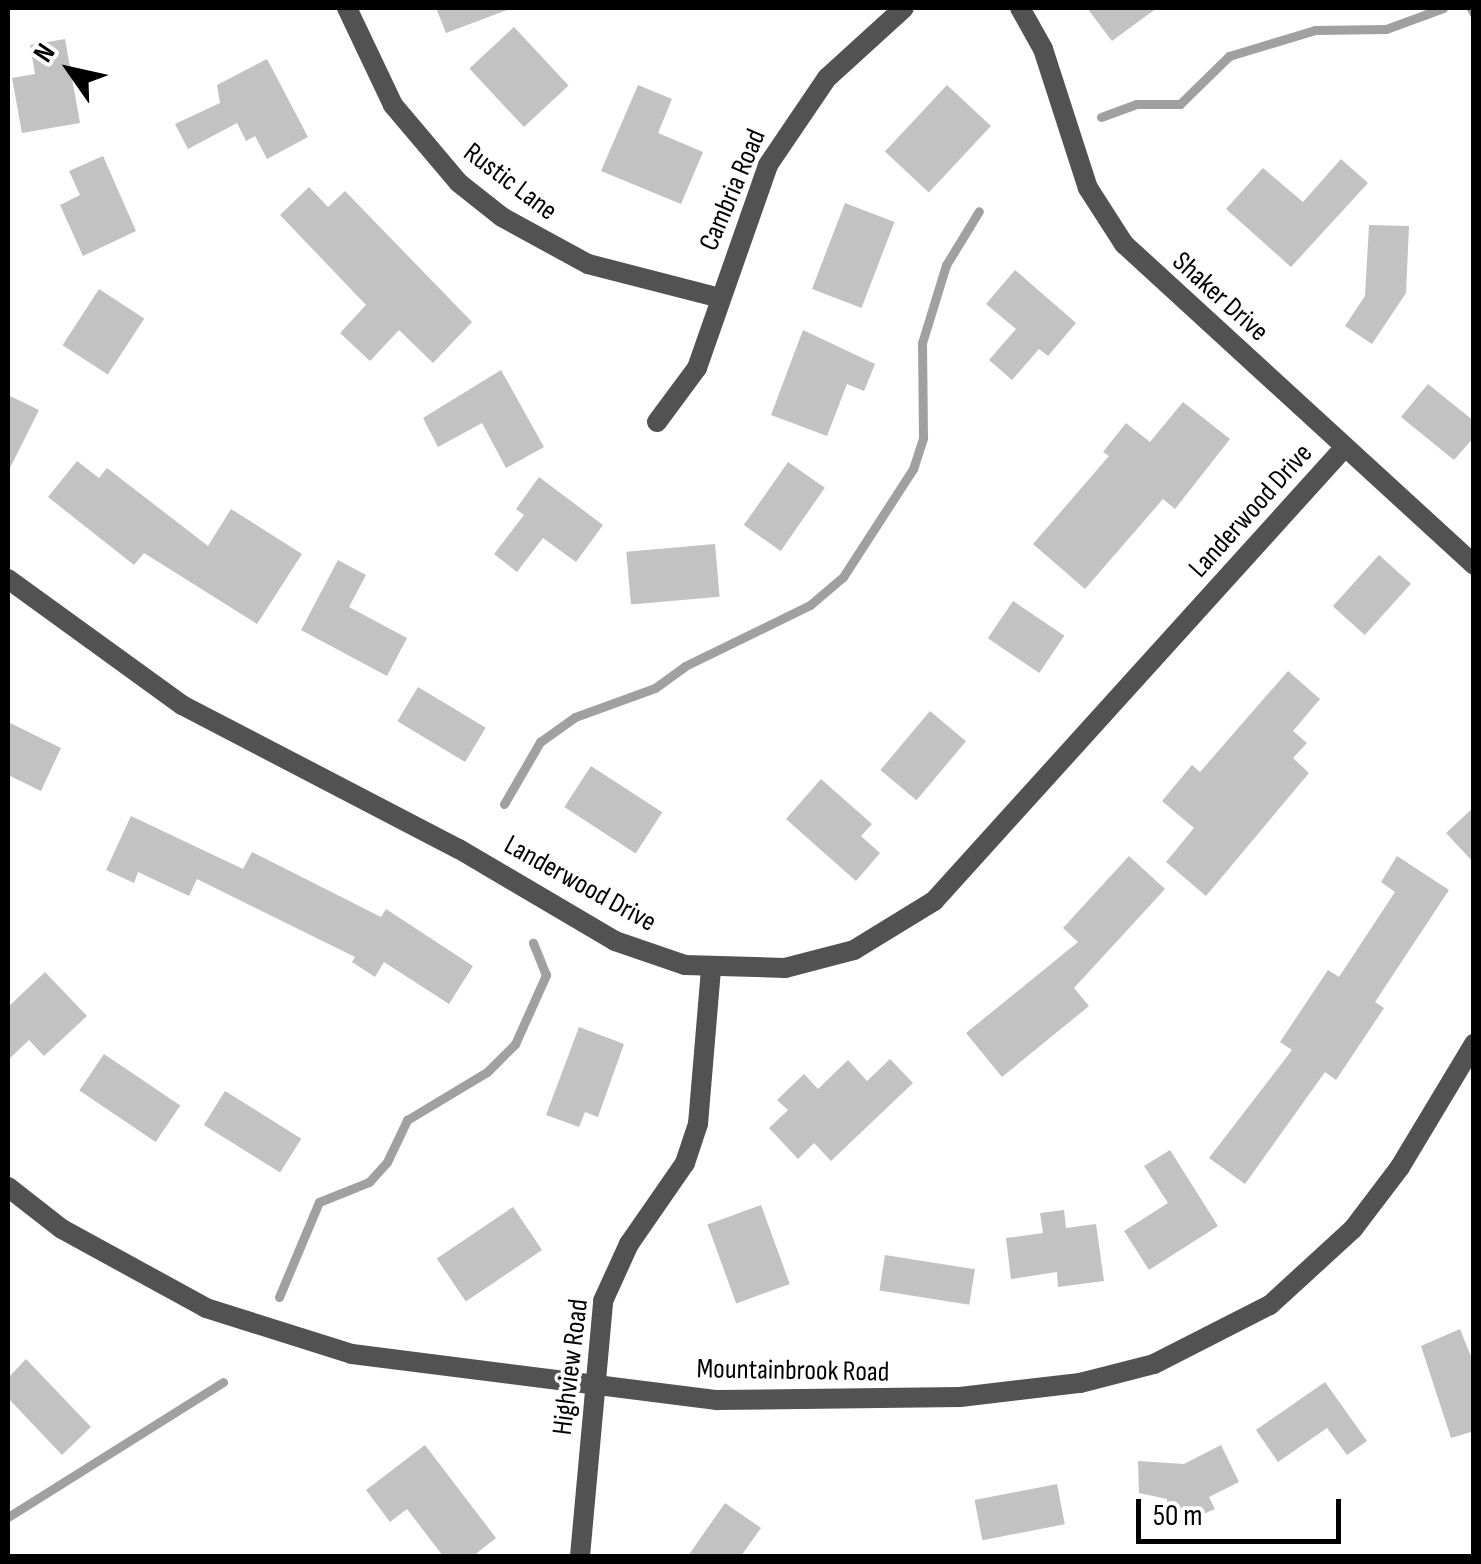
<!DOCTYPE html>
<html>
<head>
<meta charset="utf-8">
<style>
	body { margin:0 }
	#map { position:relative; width:1481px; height:1564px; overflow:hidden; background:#fff; font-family:"Sofia Sans Condensed",sans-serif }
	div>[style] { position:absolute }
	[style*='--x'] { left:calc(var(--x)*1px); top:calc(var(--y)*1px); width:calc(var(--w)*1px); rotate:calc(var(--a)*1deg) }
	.stream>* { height:9px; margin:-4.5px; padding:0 4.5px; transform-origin:4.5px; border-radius:4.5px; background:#a0a0a0 }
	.building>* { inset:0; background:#c2c2c2; transform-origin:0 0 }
	.street>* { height:20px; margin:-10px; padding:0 10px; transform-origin:10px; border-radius:10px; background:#525252 }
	span { translate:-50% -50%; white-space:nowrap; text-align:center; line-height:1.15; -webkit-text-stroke:8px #fff; paint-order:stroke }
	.street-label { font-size:28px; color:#000 }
	.frame { position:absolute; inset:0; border:10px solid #000; pointer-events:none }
	.north { position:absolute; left:20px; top:20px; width:100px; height:100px; -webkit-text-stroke:8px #fff; paint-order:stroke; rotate:304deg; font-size:28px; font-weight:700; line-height:40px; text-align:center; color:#000 }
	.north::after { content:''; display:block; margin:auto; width:35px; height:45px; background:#000; clip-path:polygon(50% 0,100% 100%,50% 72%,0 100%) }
	.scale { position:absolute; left:1136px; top:1499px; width:205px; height:45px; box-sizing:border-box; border:5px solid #000; border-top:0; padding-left:12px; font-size:30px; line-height:35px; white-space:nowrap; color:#000; -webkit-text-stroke:8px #fff; paint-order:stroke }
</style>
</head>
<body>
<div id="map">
	<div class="stream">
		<i style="--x:1471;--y:8;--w:7;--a:63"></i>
		<i style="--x:1101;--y:117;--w:37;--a:-20"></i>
		<i style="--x:1136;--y:104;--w:44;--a:0"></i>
		<i style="--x:1180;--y:104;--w:69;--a:-44.4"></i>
		<i style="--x:1229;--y:56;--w:90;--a:-16.8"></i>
		<i style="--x:1315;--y:30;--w:71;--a:-0.8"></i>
		<i style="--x:1386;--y:29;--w:61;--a:-20.2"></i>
		<i style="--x:504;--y:804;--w:72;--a:-59.9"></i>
		<i style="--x:540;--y:742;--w:43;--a:-35.5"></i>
		<i style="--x:575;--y:717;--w:85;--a:-19.9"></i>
		<i style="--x:655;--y:688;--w:37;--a:-36"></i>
		<i style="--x:685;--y:666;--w:139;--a:-26"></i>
		<i style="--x:810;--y:605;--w:43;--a:-40.3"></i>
		<i style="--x:843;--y:577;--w:129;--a:-57.1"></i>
		<i style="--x:913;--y:469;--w:33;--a:-72"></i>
		<i style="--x:923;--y:438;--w:95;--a:-90.6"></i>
		<i style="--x:922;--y:343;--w:82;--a:-72.9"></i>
		<i style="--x:946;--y:265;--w:63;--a:-58.6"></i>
		<i style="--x:279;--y:1297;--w:103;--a:-67.2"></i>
		<i style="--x:319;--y:1202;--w:54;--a:-21.8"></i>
		<i style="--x:369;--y:1182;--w:27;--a:-48"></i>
		<i style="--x:387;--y:1162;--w:47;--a:-64.5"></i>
		<i style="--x:407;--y:1120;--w:93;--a:-31"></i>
		<i style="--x:487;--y:1072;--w:40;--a:-45"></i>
		<i style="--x:515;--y:1044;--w:76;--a:-65.8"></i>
		<i style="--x:546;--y:975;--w:35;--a:-112"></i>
		<i style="--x:8;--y:1517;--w:254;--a:-32.1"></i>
	</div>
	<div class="building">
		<i style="clip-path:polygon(436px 8px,507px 8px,507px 10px,446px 33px)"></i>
		<i style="clip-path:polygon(1087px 8px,1157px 8px,1112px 41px)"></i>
		<i style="left:514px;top:27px;width:80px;height:61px;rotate:47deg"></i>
		<i style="clip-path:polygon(65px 39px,80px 123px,22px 133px,12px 78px,35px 74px,30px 45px)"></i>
		<i style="clip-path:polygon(267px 59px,308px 137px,267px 159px,255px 136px,246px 141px,237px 123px,188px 149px,175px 124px,220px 103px,217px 85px)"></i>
		<i style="clip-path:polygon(638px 85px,672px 99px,658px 133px,703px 152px,681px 204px,601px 171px)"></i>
		<i style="left:947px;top:85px;width:60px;height:91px;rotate:43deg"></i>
		<i style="clip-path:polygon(103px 156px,136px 231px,83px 256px,60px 205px,80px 195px,69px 171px)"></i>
		<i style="clip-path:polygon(1341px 159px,1368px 183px,1291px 267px,1226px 209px,1263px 168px,1303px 202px)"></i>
		<i style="clip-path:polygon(309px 187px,328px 207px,345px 191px,472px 322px,433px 363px,399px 330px,370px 361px,340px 333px,366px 305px,280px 215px)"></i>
		<i style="left:845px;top:203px;width:53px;height:92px;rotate:21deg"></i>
		<i style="clip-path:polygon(1369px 225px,1409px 226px,1406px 293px,1372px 344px,1345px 326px,1365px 296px)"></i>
		<i style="clip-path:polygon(1015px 270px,1076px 323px,1048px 356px,1039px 349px,1012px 380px,989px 360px,1016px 329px,986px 304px)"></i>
		<i style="left:99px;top:289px;width:54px;height:67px;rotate:33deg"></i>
		<i style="clip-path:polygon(803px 330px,875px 364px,864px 391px,847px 384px,827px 436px,771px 415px)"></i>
		<i style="clip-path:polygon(501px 370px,544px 447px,506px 468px,482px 423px,438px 447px,423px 418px)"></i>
		<i style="clip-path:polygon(1428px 384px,1474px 421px,1474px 437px,1454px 460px,1401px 417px)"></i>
		<i style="clip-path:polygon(8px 395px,39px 410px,8px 472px)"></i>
		<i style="clip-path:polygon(1183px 402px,1230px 439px,1175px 509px,1163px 499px,1085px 589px,1033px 544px,1109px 456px,1103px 452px,1126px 423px,1150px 442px)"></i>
		<i style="clip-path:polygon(77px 461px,99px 478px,107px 468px,208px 546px,231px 509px,302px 554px,257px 624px,144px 553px,134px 565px,48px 497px)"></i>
		<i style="left:788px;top:462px;width:45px;height:77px;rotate:35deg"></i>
		<i style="clip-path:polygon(539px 477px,603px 525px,576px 562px,543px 538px,517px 572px,494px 554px,524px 515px,516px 509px)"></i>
		<i style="left:715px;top:544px;width:53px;height:89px;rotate:85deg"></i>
		<i style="left:1379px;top:555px;width:43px;height:69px;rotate:42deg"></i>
		<i style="clip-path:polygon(338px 560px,366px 575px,349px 607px,407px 638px,387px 676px,301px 630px)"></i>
		<i style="left:1013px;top:601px;width:62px;height:45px;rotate:34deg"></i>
		<i style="clip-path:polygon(1288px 671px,1320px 699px,1293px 731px,1307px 743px,1293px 758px,1309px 773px,1206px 896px,1166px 862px,1194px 828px,1162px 801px,1192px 765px,1200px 772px)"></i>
		<i style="left:418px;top:687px;width:79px;height:40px;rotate:31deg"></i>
		<i style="left:930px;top:711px;width:47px;height:77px;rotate:40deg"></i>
		<i style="clip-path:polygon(8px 722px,61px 748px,41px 791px,8px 775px)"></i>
		<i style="left:591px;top:766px;width:85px;height:49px;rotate:33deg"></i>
		<i style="clip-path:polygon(821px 779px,872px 824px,861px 836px,880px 853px,856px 881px,786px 819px)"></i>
		<i style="clip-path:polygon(1474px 807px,1474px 863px,1446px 833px)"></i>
		<i style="clip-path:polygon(131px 816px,243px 869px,252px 852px,381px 917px,386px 909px,473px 966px,449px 1004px,384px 962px,375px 977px,352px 962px,355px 957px,197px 879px,189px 896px,138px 872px,134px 883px,106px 870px)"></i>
		<i style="clip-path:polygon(1129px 856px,1165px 889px,1074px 988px,1089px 1006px,1002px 1077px,966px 1033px,1078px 942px,1063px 928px)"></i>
		<i style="clip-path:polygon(1397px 856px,1449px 890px,1375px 1002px,1384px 1008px,1336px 1080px,1325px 1072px,1245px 1184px,1209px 1158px,1292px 1050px,1280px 1042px,1328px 970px,1339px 977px,1395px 892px,1381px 882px)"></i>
		<i style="clip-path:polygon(45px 972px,87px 1016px,44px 1056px,29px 1040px,8px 1060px,8px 1007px)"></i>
		<i style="clip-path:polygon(579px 1027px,624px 1044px,598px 1117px,585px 1112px,579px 1127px,546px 1115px)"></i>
		<i style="left:104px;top:1054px;width:92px;height:44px;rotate:34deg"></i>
		<i style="clip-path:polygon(890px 1059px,913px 1083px,831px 1161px,814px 1143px,798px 1159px,769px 1128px,788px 1110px,777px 1100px,804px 1074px,818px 1089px,848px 1060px,867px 1081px)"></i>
		<i style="left:225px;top:1091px;width:90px;height:40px;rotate:32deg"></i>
		<i style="clip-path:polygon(1170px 1150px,1218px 1226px,1149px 1270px,1124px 1231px,1168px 1203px,1144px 1166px)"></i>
		<i style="left:761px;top:1205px;width:84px;height:57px;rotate:70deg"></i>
		<i style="left:513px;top:1207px;width:52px;height:92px;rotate:56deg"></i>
		<i style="clip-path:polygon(1064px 1210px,1066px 1228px,1096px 1224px,1104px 1281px,1058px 1287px,1057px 1272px,1011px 1279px,1006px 1238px,1043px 1233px,1040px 1213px)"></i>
		<i style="left:885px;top:1255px;width:91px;height:36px;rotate:9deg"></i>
		<i style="clip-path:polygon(1460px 1329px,1474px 1364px,1474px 1431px,1451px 1438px,1421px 1346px)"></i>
		<i style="clip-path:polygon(26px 1359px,91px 1427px,62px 1455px,8px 1398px,8px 1378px)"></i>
		<i style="clip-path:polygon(1325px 1382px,1367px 1441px,1347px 1455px,1327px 1428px,1278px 1462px,1256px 1430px)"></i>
		<i style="clip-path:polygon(425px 1445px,496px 1538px,473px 1556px,443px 1556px,407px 1509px,390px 1522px,366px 1490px)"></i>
		<i style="clip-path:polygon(1221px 1445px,1239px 1482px,1209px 1497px,1215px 1509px,1182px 1523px,1167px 1519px,1167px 1499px,1139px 1493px,1138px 1461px,1184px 1464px)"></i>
		<i style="left:1057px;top:1484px;width:41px;height:84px;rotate:79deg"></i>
		<i style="clip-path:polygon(725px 1503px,761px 1528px,741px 1556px,688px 1556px)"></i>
	</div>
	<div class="street">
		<i style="--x:347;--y:8;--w:107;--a:64.6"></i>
		<i style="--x:393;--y:105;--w:102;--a:49.8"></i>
		<i style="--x:459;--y:183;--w:55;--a:38.3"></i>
		<i style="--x:502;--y:217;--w:98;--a:28.7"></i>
		<i style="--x:588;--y:264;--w:136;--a:14.4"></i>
		<i style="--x:1020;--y:8;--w:47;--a:60.7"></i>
		<i style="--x:1043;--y:49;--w:146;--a:72.1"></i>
		<i style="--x:1088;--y:188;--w:67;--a:57.3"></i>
		<i style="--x:1124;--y:244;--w:475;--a:42.5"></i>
		<i style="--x:657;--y:422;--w:67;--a:-53.5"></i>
		<i style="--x:697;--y:368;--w:215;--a:-70.7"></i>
		<i style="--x:768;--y:165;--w:105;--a:-55.9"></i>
		<i style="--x:827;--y:78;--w:104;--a:-42.3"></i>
		<i style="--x:8;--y:579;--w:215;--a:35.9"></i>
		<i style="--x:182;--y:705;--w:312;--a:27.5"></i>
		<i style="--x:459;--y:849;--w:181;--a:30.5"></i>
		<i style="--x:615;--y:941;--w:74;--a:18.9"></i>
		<i style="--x:685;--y:965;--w:100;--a:1.7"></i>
		<i style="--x:785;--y:968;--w:71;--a:-14.6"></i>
		<i style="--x:854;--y:950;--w:94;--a:-31.5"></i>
		<i style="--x:934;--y:901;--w:612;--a:-47.85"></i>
		<i style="--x:8;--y:1187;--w:68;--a:37.9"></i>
		<i style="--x:62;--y:1229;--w:164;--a:28.7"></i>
		<i style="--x:206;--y:1308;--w:153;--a:17.5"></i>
		<i style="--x:352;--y:1354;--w:368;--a:7.2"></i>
		<i style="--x:717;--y:1400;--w:243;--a:-0.7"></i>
		<i style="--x:960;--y:1397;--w:121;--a:-6.7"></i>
		<i style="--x:1080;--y:1383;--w:76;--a:-14.4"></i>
		<i style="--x:1154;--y:1364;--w:130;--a:-27"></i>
		<i style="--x:1270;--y:1305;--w:113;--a:-42.5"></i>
		<i style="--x:1353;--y:1229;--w:78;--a:-52.8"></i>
		<i style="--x:1400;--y:1167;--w:144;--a:-59"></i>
		<i style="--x:580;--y:1556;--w:256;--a:-84.8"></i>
		<i style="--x:603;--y:1301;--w:63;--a:-65.5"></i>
		<i style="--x:629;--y:1244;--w:98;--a:-55.3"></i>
		<i style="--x:685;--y:1163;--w:41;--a:-71.6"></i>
		<i style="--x:698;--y:1124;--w:156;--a:-85.2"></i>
	</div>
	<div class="street-label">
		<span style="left:510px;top:182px;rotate:37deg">Rustic Lane</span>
		<span style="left:733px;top:190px;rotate:-67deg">Cambria Road</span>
		<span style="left:1220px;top:297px;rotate:42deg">Shaker Drive</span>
		<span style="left:1251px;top:511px;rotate:-48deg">Landerwood Drive</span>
		<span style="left:580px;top:884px;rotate:29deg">Landerwood Drive</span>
		<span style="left:571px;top:1367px;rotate:-83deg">Highview Road</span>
		<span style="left:793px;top:1371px;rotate:1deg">Mountainbrook Road</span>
	</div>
	<div class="frame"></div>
	<div class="north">N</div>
	<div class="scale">50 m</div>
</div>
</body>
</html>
